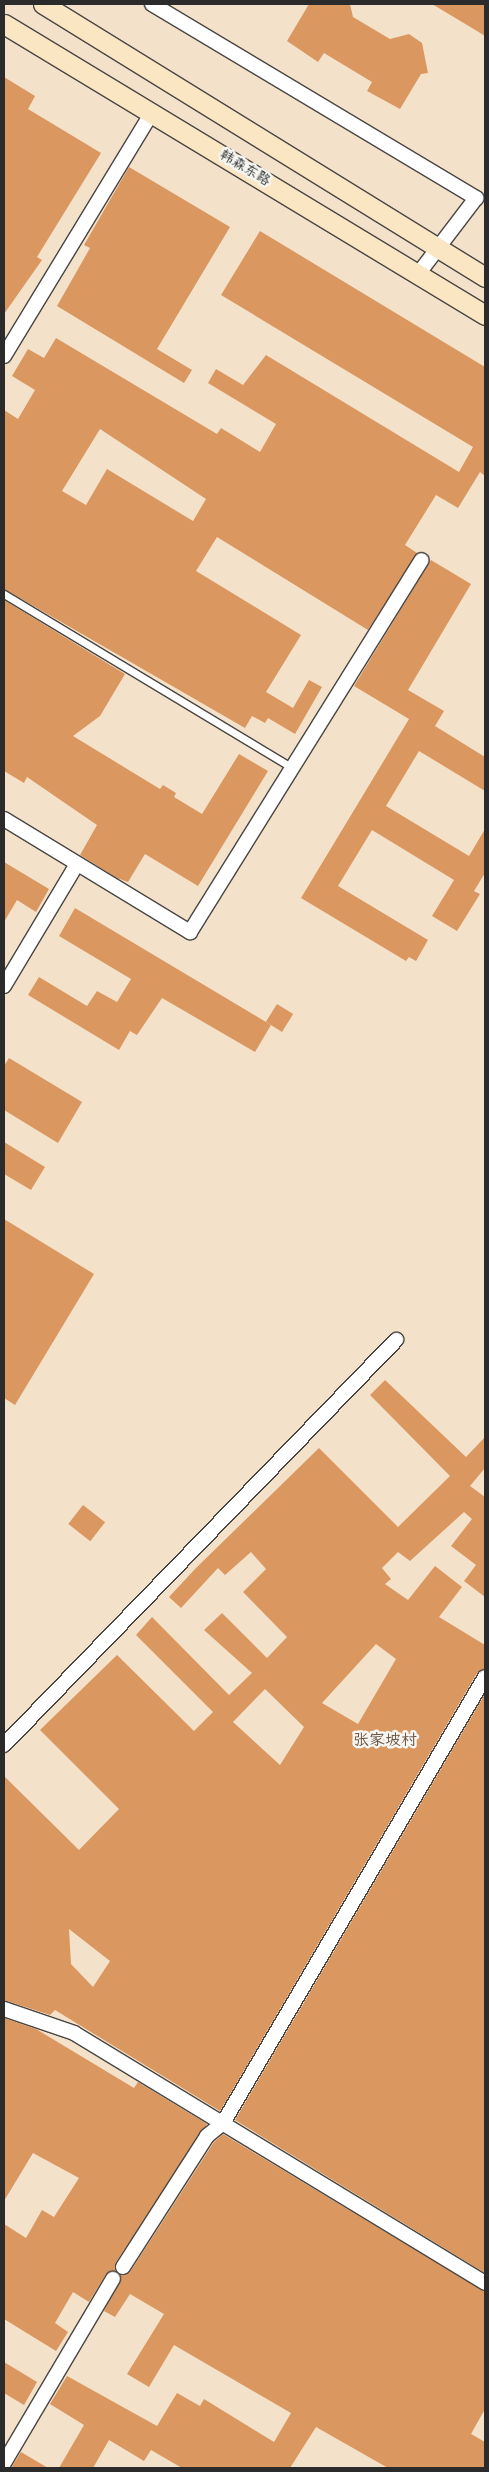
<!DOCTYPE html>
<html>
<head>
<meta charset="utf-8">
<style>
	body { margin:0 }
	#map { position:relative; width:489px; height:2472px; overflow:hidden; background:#f4e1ca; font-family:"Architects Daughter","LXGW WenKai TC",sans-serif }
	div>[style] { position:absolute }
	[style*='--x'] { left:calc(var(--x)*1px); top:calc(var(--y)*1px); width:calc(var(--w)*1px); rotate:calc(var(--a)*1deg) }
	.building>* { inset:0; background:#db9760; transform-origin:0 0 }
	.roads { filter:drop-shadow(1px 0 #494643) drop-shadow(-1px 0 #494643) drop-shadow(0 1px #494643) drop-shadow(0 -1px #494643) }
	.service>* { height:7px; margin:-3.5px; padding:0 3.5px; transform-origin:3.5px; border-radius:3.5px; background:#fff }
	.minor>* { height:14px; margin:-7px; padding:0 7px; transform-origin:7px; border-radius:7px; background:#fff }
	.secondary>* { height:19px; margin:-9.5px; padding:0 9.5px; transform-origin:9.5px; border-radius:9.5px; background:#fbe6c4 }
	span { translate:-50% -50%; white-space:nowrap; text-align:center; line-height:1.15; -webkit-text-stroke:5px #f6f6f2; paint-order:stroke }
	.street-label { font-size:14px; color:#2b2b2b }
	.quarter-label { font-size:16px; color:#69513e }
	.frame { position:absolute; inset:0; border:5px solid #2b2b2b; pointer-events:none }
</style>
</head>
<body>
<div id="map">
	<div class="building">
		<i style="clip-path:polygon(309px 4px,350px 4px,353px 17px,390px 39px,409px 34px,422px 43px,428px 73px,421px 74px,400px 109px,367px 91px,372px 82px,324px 53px,318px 62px,287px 41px)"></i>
		<i style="clip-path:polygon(432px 4px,485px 4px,485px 36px,477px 31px)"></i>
		<i style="clip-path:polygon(4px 77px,35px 96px,28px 109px,101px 153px,37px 257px,42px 260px,4px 314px)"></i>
		<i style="clip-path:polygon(129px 167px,230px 227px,157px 349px,192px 370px,184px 383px,57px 306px,90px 248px,84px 245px)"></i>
		<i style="clip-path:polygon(evenodd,260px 231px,485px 367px,485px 476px,480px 472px,458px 508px,436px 495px,405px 545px,417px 553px,368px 630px,217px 537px,196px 571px,301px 635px,266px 692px,293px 708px,309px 680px,322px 687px,295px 734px,268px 718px,265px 723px,252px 716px,245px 728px,4px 589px,4px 410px,18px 419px,35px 390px,12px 376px,28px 349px,44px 358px,56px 338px,217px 434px,221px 428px,260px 452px,276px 424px,208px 383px,216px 369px,243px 385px,266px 355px,459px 472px,473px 447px,221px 295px,260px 231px,100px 429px,206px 499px,193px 521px,107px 469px,86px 505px,62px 491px,100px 429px)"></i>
		<i style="clip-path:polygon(431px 560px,471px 584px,408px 690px,444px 711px,435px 726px,485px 757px,485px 791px,419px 751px,386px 806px,469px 856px,485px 829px,485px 873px,474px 891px,480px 894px,457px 931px,432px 916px,454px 880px,372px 830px,338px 886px,428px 940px,416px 961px,409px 957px,406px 961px,301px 898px,409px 719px,354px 686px)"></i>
		<i style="clip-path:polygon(4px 600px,125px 674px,100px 716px,73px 736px,160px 789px,163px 785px,176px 793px,174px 797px,202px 814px,239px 754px,268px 771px,198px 886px,145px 854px,128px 882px,117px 878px,80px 855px,97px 825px,27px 777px,24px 783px,4px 771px)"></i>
		<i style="clip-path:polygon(4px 862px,49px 889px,36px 912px,17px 900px,4px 922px)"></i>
		<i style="clip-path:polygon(75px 908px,271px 1025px,255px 1052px,162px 998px,137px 1035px,130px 1031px,119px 1050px,28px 995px,39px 977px,87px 1006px,97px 991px,117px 1002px,131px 979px,59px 936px)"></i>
		<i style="left:277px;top:1004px;width:19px;height:21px;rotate:32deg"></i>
		<i style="clip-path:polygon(9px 1058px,82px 1102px,58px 1143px,4px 1110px,4px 1066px)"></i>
		<i style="clip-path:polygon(4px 1142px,45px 1167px,31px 1190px,4px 1174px)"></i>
		<i style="clip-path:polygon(4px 1219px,94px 1274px,15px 1405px,4px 1398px)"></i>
		<i style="clip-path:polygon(evenodd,385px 1380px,466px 1457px,485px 1437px,485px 1468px,470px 1486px,485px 1497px,485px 1597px,464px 1581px,476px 1565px,451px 1546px,472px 1519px,464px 1512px,410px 1561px,398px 1552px,382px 1568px,391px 1579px,385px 1584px,408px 1600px,435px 1566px,462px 1587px,439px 1617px,485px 1645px,485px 1668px,477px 1673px,220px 2111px,55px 2010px,50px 2015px,4px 2000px,4px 1776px,79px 1850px,119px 1809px,40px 1730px,117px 1655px,194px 1731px,213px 1712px,136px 1635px,152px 1617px,229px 1695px,252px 1673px,204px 1630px,222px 1613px,267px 1658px,287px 1637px,243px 1592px,266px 1569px,251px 1552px,225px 1575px,218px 1568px,181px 1608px,169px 1597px,196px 1568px,319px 1448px,398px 1527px,450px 1476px,370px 1395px,385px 1380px,376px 1644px,396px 1659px,358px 1724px,322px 1703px,376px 1644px,385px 1380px,265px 1689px,304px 1727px,280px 1765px,233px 1722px,265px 1689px,385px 1380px,69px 1929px,110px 1961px,93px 1987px,71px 1964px,69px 1929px)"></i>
		<i style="left:83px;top:1505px;width:28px;height:24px;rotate:38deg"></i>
		<i style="clip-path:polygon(485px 1694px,485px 2273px,235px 2120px)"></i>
		<i style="clip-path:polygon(4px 2018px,36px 2029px,134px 2088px,138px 2082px,207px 2124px,116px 2262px,115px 2271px,106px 2274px,89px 2302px,73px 2292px,55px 2323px,68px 2332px,56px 2351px,4px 2319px,4px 2224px,26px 2238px,42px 2210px,54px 2217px,79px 2178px,33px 2153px,4px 2201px)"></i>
		<i style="clip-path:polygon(223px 2134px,485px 2292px,485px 2409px,471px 2434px,485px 2442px,485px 2468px,388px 2468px,316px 2427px,290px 2468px,182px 2468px,151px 2450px,144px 2461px,109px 2440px,93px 2468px,59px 2468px,84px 2425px,50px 2404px,67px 2376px,157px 2426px,177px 2393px,200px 2406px,204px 2399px,274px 2442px,291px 2413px,174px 2345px,149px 2387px,127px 2374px,164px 2314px,130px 2294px,115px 2317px,104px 2311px,121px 2275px,130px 2272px,214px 2142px)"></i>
		<i style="clip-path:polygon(4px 2362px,37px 2382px,24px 2405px,4px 2393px)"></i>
		<i style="clip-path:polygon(21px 2452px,48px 2468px,11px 2468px)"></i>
	</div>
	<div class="roads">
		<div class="service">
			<i style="--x:4;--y:594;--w:336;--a:31.1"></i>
		</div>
		<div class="minor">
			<i style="--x:152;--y:4;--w:378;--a:30.9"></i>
			<i style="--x:476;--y:198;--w:96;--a:127.3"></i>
			<i style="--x:4;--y:356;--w:285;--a:-58.7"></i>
			<i style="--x:4;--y:819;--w:218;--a:31.3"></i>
			<i style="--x:190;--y:932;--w:438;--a:-58.1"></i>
			<i style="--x:4;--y:986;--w:142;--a:-59.1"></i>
			<i style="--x:4;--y:1745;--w:564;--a:-45.93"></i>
			<i style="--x:4;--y:2009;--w:74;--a:18.9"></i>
			<i style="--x:74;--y:2033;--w:481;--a:31.3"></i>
			<i style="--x:123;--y:2267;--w:156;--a:-57.3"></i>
			<i style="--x:207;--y:2136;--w:21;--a:-39"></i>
			<i style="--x:223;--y:2123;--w:517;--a:-59.57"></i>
			<i style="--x:4;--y:2463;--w:214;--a:-59.4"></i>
		</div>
		<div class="secondary">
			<i style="--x:43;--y:4;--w:520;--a:31.7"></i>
			<i style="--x:4;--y:24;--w:562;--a:31.17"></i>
		</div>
	</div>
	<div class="street-label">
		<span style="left:245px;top:168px;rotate:31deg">韩森东路</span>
	</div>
	<div class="quarter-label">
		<span style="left:385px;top:1740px">张家坡村</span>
	</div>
	<div class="frame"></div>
</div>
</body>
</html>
